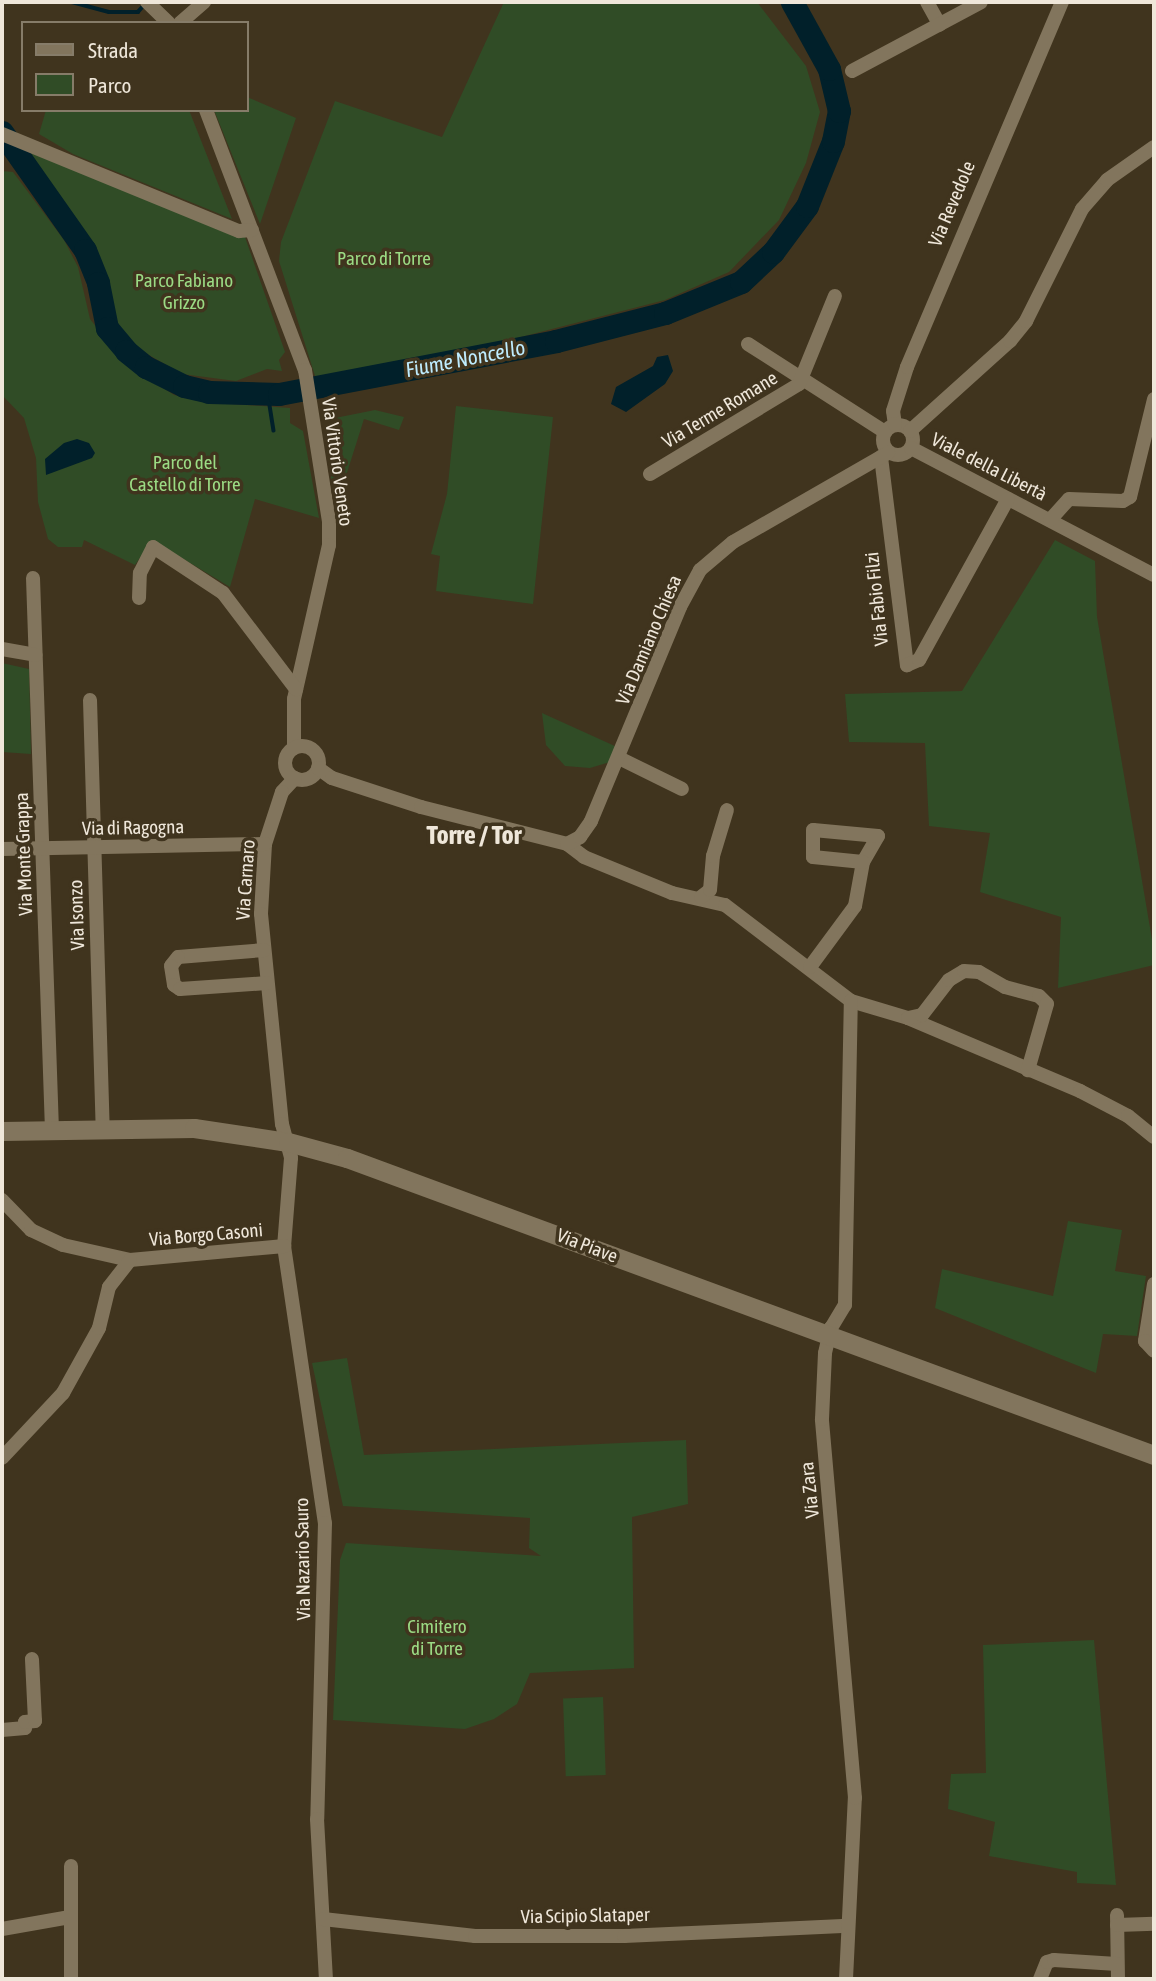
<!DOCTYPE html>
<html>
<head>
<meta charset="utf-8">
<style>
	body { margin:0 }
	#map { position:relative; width:1156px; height:1981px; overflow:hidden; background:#40341e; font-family:"Asap Condensed",sans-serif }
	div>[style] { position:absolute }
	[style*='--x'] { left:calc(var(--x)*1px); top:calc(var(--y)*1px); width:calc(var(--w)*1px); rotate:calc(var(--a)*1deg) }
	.green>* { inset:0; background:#304c26; transform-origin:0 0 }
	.water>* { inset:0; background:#01202a }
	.stream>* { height:3.5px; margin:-1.75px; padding:0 1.75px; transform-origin:1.75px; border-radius:1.75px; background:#01202a }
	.river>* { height:23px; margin:-11.5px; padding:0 11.5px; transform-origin:11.5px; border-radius:11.5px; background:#01202a }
	.minor>* { height:14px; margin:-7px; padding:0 7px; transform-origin:7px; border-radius:7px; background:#82755d }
	.minor>.ring { margin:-7px; padding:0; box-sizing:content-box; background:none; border:14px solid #82755d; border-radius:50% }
	.tertiary>* { height:19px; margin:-9.5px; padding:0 9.5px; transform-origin:9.5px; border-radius:9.5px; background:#82755d }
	span { translate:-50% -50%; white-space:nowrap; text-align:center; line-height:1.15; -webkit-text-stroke:7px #40341e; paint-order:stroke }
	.street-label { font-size:19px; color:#efe7da }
	.park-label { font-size:19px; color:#9bdb84 }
	.water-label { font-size:21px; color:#beecff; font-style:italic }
	.district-label { font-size:26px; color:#efe7da; font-weight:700 }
	.frame { position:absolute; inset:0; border:4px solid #efe7da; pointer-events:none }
	.legend { position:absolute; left:21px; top:21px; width:228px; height:91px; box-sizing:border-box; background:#40341e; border:2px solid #867c69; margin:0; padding:9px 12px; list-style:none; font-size:21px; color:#efe7da }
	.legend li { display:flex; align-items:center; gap:14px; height:35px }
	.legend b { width:35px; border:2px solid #867c69 }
</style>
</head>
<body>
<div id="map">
	<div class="green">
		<i style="clip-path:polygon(504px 2px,757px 2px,806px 66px,820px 112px,806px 163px,779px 220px,729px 272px,665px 300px,501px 342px,316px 379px,279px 261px,281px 242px,335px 101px,442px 137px)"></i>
		<i style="clip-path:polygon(247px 97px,296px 118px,260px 224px,214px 110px,247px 110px)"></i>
		<i style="clip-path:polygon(46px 110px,189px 110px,232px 219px,73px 154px,39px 134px)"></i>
		<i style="clip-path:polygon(19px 146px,245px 237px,285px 352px,279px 360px,282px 371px,267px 369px,236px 381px,182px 374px,130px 344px,114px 325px,100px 265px,88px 242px)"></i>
		<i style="clip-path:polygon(2px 171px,13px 172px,64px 240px,78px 267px,90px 319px,111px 346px,145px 376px,174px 395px,203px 402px,290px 408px,290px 423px,303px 431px,319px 518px,255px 499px,230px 587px,152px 540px,135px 565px,84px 540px,82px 547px,58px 547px,48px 539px,38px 502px,36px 458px,24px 418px,2px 395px)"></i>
		<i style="clip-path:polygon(456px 406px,553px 417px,533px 604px,436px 591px,440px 556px,431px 554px,447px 494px)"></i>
		<i style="clip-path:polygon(375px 410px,404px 417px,399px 430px,364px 419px,345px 479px,331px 479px,330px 419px)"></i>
		<i style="clip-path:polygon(1055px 540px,1095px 561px,1097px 617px,1154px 951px,1154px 965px,1058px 988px,1061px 917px,980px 892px,990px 833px,929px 826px,925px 743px,849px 742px,845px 694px,962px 691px)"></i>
		<i style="clip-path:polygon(2px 663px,29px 669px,31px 754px,2px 752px)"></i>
		<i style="clip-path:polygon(542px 713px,617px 747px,610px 762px,590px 768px,565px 766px,546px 745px)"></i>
		<i style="clip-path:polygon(1068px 1221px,1122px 1230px,1115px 1271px,1146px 1276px,1137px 1336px,1103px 1334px,1096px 1373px,935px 1308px,942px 1269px,1053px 1296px)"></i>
		<i style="clip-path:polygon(347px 1358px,364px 1455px,686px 1440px,688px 1504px,632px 1517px,634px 1668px,530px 1673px,517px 1704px,494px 1719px,465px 1729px,333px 1720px,340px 1560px,346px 1543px,541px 1556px,529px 1548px,530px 1518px,343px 1506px,312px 1363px)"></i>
		<i style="clip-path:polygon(1094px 1640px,1116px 1885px,1077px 1883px,1077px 1872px,989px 1856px,995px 1822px,948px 1809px,951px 1774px,986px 1773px,983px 1645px)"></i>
		<i style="left:603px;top:1697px;width:78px;height:40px;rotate:88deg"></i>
	</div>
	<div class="water">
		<i style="clip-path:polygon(668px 355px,673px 371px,665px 384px,626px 412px,611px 404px,616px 387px,653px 366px,657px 357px)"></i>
		<i style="clip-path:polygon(77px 439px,89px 443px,95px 453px,92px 458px,46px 475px,45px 459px,64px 443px)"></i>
	</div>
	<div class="stream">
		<i style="--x:72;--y:2;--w:38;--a:15"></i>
		<i style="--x:109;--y:12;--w:29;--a:0"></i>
		<i style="--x:138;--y:12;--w:11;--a:-49"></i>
		<i style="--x:268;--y:393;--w:38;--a:81"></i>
	</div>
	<div class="river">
		<i style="--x:2;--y:132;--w:144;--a:54.9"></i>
		<i style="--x:85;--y:250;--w:35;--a:68"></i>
		<i style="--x:98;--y:283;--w:46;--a:78.7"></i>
		<i style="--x:107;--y:328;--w:30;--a:50"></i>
		<i style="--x:126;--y:351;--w:26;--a:39"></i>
		<i style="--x:146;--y:367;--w:42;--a:26.6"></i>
		<i style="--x:184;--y:386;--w:26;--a:13"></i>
		<i style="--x:209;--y:392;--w:70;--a:1.6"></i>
		<i style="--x:279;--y:394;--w:282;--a:-10.8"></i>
		<i style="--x:556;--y:341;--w:113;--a:-14.4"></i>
		<i style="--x:665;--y:313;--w:82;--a:-22.2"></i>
		<i style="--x:741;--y:282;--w:44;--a:-43.2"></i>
		<i style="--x:773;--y:252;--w:57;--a:-53.5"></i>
		<i style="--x:807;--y:206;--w:70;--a:-68.2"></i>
		<i style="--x:833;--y:141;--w:31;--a:-79"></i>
		<i style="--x:839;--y:111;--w:43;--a:-103.4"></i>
		<i style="--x:829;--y:69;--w:77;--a:-118.9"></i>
	</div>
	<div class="minor">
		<i style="--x:147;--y:2;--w:30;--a:44"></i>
		<i style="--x:927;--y:2;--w:26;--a:61"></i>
		<i style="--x:180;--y:23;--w:32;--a:-41"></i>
		<i style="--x:852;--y:71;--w:146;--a:-28.1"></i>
		<i style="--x:206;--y:110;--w:278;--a:69.2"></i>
		<i style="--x:305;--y:370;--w:154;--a:81"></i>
		<i style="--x:329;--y:522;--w:23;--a:90"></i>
		<i style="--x:329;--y:545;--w:158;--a:102.8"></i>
		<i style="--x:294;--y:699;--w:49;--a:90"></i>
		<i style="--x:2;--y:134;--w:256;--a:22.3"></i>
		<i style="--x:239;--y:231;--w:13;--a:-4"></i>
		<i style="--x:748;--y:344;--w:163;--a:32.7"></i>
		<i class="ring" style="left:883px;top:425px;width:16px;height:16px"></i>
		<i style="--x:895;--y:425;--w:14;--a:-98"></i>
		<i style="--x:893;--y:411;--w:46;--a:-72.3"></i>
		<i style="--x:907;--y:367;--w:397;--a:-67"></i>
		<i style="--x:910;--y:431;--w:135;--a:-42"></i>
		<i style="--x:1010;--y:341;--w:26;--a:-51"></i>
		<i style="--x:1026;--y:321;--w:125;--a:-63.4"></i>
		<i style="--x:1082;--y:209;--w:38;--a:-49"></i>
		<i style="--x:1107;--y:180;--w:57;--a:-35.1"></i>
		<i style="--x:911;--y:448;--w:274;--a:27.6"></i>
		<i style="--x:881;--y:457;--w:210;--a:82.9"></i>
		<i style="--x:907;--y:665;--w:13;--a:-23"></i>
		<i style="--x:919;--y:660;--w:184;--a:-61.1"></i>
		<i style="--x:650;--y:474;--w:174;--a:-31.1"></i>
		<i style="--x:799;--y:384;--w:95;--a:-67.8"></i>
		<i style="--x:1050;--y:520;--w:28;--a:-48"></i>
		<i style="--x:1069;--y:499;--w:54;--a:2.1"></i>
		<i style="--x:1123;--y:501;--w:8;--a:-30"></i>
		<i style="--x:1130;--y:497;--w:101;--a:-76.2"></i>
		<i style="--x:33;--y:578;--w:551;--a:88.03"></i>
		<i style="--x:139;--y:598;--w:25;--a:-88"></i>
		<i style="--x:140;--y:573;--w:29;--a:-63"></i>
		<i style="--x:153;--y:547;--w:84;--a:33.3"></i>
		<i style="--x:223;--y:593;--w:121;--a:52.8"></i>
		<i style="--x:2;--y:649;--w:34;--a:10"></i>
		<i style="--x:90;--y:700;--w:428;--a:88.3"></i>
		<i class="ring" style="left:285px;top:746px;width:20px;height:20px"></i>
		<i style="--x:619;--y:758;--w:70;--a:26.2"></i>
		<i style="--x:318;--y:768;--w:17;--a:36"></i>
		<i style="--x:332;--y:778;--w:94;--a:18"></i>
		<i style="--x:421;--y:807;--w:151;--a:14.2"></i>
		<i style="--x:567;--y:844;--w:21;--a:37"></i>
		<i style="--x:584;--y:857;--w:95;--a:22.2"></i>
		<i style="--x:672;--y:893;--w:54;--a:12.8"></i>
		<i style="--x:725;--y:905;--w:158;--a:37.3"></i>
		<i style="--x:851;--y:1001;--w:59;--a:16.6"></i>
		<i style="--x:908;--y:1018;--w:187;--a:23"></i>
		<i style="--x:1080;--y:1091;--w:54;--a:27.5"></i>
		<i style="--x:1128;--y:1116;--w:33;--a:39"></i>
		<i style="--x:295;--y:778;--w:19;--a:133"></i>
		<i style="--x:282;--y:792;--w:55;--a:108.1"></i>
		<i style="--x:265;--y:844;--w:70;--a:93.3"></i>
		<i style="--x:261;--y:914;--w:211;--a:84.3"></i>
		<i style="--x:282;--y:1124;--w:35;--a:75"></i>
		<i style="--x:291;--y:1158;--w:88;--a:94.5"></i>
		<i style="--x:284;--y:1246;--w:280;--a:81.6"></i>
		<i style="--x:325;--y:1523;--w:296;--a:91.5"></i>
		<i style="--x:317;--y:1819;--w:160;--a:86.8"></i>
		<i style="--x:567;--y:844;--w:15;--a:-28"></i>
		<i style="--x:580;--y:837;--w:19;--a:-55"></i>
		<i style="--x:591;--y:821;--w:232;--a:-67.4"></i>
		<i style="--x:680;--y:607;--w:42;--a:-61.6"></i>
		<i style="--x:700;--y:570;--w:43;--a:-40.3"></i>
		<i style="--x:733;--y:542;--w:179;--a:-29.9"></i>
		<i style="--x:2;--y:849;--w:263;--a:-1.1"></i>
		<i style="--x:701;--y:897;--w:11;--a:-38"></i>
		<i style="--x:710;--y:890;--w:34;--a:-85"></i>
		<i style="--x:713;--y:856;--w:48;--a:-73.1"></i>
		<i style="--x:264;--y:950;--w:86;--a:175.3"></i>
		<i style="--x:178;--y:957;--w:11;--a:128"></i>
		<i style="--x:171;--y:966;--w:19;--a:81"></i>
		<i style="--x:174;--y:985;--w:7;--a:34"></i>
		<i style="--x:180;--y:989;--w:87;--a:-3.9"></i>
		<i style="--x:810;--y:967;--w:76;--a:-53.6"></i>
		<i style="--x:855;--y:906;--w:45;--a:-79.7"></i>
		<i style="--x:863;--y:862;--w:30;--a:-60"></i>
		<i style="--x:878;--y:836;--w:65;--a:-174.7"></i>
		<i style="--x:813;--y:830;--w:27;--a:90"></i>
		<i style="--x:813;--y:857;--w:50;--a:5.7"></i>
		<i style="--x:908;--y:1018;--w:14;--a:-12"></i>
		<i style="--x:922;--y:1015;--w:44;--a:-52.4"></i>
		<i style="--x:949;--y:980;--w:17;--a:-31"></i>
		<i style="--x:964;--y:971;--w:15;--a:4"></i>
		<i style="--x:979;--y:972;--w:30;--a:30"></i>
		<i style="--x:1005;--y:987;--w:35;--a:15"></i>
		<i style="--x:1039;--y:996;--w:11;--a:45"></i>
		<i style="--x:1047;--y:1004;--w:69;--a:106.1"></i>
		<i style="--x:2;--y:1200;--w:42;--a:46"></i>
		<i style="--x:31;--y:1230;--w:35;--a:25"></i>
		<i style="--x:63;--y:1245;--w:69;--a:12.6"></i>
		<i style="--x:130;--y:1260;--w:155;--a:-5.2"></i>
		<i style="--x:1154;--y:1284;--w:58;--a:99"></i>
		<i style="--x:1145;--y:1341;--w:13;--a:48"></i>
		<i style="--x:2;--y:1458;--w:89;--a:-46.8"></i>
		<i style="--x:63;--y:1393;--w:74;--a:-61"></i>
		<i style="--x:99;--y:1328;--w:42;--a:-76.3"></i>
		<i style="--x:109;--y:1287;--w:34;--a:-52"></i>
		<i style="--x:2;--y:1730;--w:23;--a:-5"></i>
		<i style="--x:25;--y:1728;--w:6;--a:-90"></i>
		<i style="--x:25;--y:1722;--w:10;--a:-6"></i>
		<i style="--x:35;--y:1721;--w:62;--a:-92.8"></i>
		<i style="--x:1117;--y:1915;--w:64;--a:89.1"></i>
		<i style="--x:323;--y:1919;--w:153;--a:6.4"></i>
		<i style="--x:475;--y:1936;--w:149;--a:0"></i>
		<i style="--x:624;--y:1936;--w:224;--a:-2.6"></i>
		<i style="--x:1117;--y:1925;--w:37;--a:-2"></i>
		<i style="--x:2;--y:1929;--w:69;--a:-10"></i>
		<i style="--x:71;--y:1979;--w:113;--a:-90"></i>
		<i style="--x:846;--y:1979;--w:181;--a:-87.2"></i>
		<i style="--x:855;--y:1798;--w:380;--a:-95"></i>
		<i style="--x:822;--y:1419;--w:66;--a:-87.4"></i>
		<i style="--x:825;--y:1353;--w:26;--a:-77"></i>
		<i style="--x:831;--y:1328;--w:27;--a:-59"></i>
		<i style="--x:845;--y:1305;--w:304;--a:-88.9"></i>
		<i style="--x:1040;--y:1979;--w:18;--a:-68"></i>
		<i style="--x:1047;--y:1962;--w:7;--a:-16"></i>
		<i style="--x:1054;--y:1960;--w:63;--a:3.6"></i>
	</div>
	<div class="tertiary">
		<i style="--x:2;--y:1131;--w:192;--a:-0.9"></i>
		<i style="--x:194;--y:1128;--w:95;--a:8.5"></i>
		<i style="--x:288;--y:1142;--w:61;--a:15.2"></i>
		<i style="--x:347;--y:1158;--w:860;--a:20.21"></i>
	</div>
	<div class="street-label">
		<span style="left:952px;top:204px;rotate:-67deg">Via Revedole</span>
		<span style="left:720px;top:410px;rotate:-31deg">Via Terme Romane</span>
		<span style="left:337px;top:462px;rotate:82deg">Via Vittorio Veneto</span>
		<span style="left:989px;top:467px;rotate:27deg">Viale della Libertà</span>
		<span style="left:877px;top:599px;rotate:-96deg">Via Fabio Filzi</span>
		<span style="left:649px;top:640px;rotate:-67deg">Via Damiano Chiesa</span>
		<span style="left:133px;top:828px;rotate:-1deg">Via di Ragogna</span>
		<span style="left:24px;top:854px;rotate:-92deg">Via Monte Grappa</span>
		<span style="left:246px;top:880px;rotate:-86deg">Via Carnaro</span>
		<span style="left:77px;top:915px;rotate:-92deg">Via Isonzo</span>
		<span style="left:206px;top:1235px;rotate:-5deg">Via Borgo Casoni</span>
		<span style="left:587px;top:1246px;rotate:21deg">Via Piave</span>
		<span style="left:810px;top:1490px;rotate:-96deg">Via Zara</span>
		<span style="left:303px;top:1559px;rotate:-91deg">Via Nazario Sauro</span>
		<span style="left:585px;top:1916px;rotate:-1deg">Via Scipio Slataper</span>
	</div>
	<div class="park-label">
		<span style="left:384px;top:259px">Parco di Torre</span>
		<span style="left:184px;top:292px">Parco Fabiano<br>Grizzo</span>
		<span style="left:185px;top:474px">Parco del<br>Castello di Torre</span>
		<span style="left:437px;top:1638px">Cimitero<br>di Torre</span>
	</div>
	<div class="water-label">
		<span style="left:465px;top:358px;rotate:-11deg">Fiume Noncello</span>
	</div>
	<div class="district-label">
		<span style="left:474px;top:836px">Torre / Tor</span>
	</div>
	<div class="frame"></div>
	<ul class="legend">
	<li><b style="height:9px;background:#82755d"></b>Strada</li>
	<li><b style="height:19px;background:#304c26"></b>Parco</li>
	</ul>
</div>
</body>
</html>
